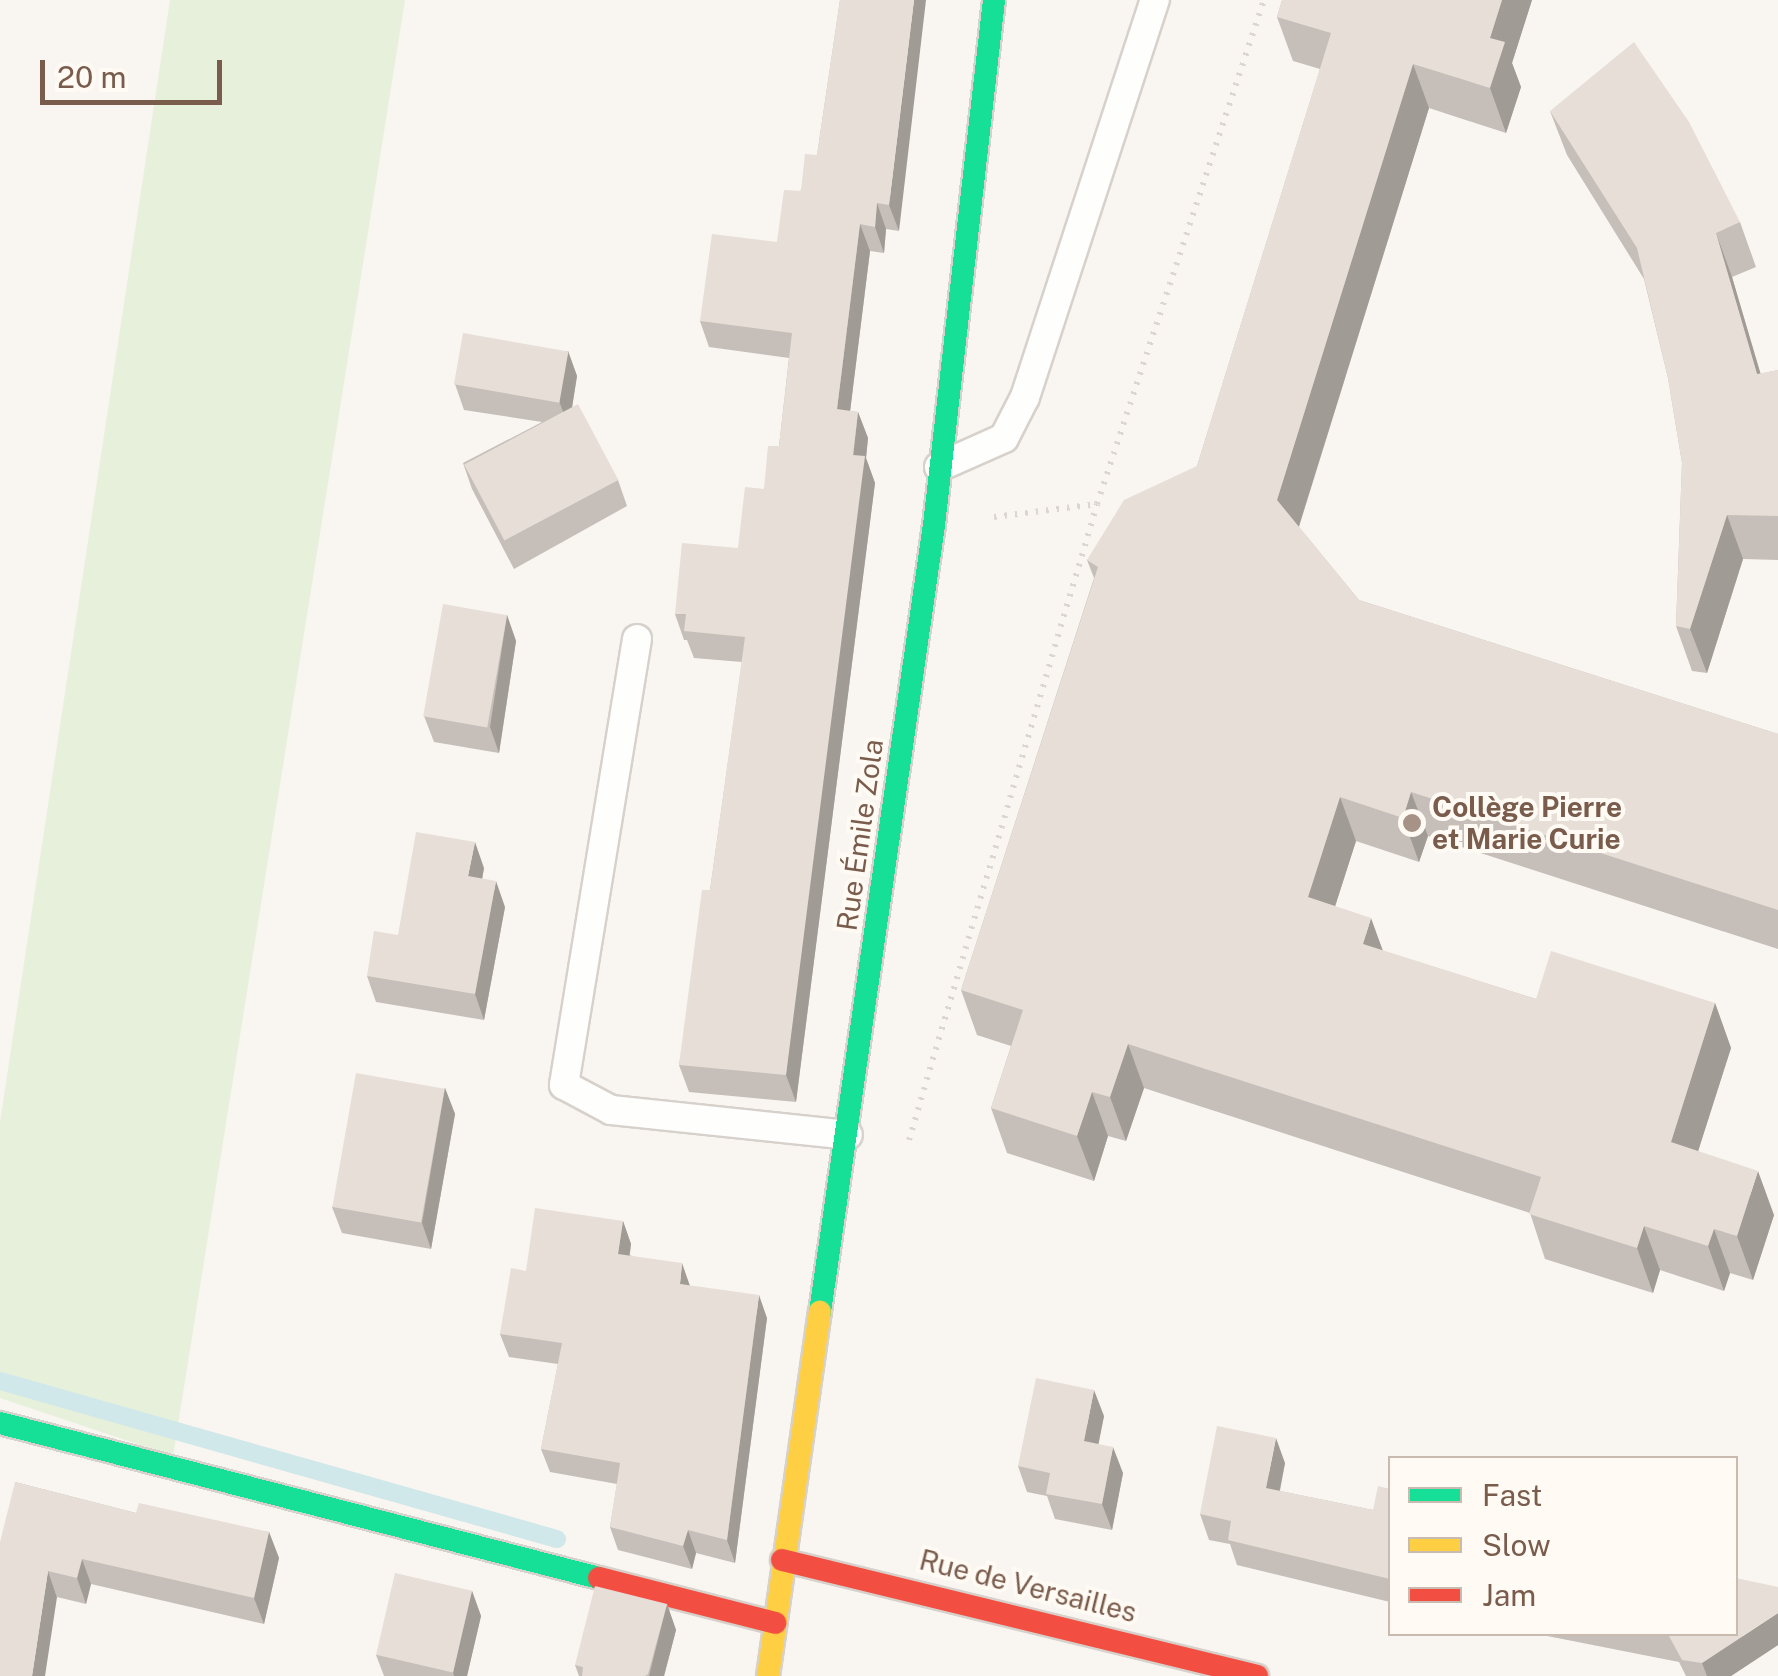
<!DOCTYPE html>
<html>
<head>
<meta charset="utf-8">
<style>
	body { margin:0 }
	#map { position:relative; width:1778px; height:1676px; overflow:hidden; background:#f9f5f0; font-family:"Public Sans",sans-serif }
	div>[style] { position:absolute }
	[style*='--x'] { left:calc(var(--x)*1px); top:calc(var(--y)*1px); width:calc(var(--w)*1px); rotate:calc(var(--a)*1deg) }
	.green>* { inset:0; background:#e7f0db }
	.stream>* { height:18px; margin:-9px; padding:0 9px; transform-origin:9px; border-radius:9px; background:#d0e8ea }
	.path>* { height:6px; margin-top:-3px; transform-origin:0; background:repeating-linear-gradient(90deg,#dcd5d0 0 2.5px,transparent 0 10.5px) }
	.roads { filter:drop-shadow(2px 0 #d7d1cb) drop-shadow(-2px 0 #d7d1cb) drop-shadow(0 2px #d7d1cb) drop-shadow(0 -2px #d7d1cb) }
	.lane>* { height:28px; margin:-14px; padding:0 14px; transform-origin:14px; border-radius:14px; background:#fefefd }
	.fast>* { height:22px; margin:-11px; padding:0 11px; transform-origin:11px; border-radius:11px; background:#16e098 }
	.slow>* { height:22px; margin:-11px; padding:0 11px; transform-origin:11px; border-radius:11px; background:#ffcf43 }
	.jam>* { height:22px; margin:-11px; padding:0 11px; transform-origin:11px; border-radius:11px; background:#f24e42 }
	.wall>* { inset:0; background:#c6bfb9 }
	.shaded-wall>* { inset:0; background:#a19b96 }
	.building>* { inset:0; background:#e6ded7; transform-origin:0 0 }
	.dots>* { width:28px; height:28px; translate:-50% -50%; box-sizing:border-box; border:5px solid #fffaf3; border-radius:50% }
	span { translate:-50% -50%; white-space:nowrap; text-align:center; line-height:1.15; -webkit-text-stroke:8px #fffaf3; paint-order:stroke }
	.poi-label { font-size:28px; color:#7a5c4d; font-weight:700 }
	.left { translate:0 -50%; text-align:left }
	.street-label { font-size:28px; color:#7a5c4d }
	.legend { position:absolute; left:1388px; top:1456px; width:350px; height:180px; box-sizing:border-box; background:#fffaf3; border:2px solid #cabbb1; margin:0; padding:12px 18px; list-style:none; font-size:30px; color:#7a5c4d }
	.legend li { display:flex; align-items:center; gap:20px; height:50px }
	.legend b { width:50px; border:2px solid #cabbb1 }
	.scale { position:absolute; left:40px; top:60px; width:182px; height:45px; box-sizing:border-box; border:5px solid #7a5c4d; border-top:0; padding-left:12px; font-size:30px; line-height:35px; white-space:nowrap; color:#7a5c4d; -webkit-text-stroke:8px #fffaf3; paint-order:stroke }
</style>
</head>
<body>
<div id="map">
	<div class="green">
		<i style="clip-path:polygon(170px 0,405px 0,173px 1456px,0 1398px,0 1122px)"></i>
	</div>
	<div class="stream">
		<i style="--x:0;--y:1381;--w:579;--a:15.84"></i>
	</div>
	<div class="path">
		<i style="--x:994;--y:517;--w:104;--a:-7.2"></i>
		<i style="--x:1097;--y:504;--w:531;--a:-71.67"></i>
		<i style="--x:909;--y:1140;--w:663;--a:-73.53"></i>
	</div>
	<div class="roads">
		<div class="lane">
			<i style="--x:939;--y:467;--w:71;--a:-24"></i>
			<i style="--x:1004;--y:438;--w:46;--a:-62.9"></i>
			<i style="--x:1025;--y:397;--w:418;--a:-71.9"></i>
			<i style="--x:637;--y:639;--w:452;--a:99.3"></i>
			<i style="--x:564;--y:1085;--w:53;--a:28"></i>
			<i style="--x:611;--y:1110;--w:238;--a:6"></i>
		</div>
		<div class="fast">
			<i style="--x:820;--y:1312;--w:795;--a:-81.76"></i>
			<i style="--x:934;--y:525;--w:528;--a:-83.48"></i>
			<i style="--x:0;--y:1423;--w:619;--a:14.51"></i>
		</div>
		<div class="slow">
			<i style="--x:768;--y:1676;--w:368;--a:-81.9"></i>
		</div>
		<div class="jam">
			<i style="--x:782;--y:1560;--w:489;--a:13.7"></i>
			<i style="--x:599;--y:1578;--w:182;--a:14.3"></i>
		</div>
	</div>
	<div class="wall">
		<i style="clip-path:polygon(840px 0,899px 231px,886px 229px,884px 253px,870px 251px,850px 411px,858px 412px,868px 438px,866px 458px,875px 483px,796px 1102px,689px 1092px,679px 1065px,710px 890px,742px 662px,694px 658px,687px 640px,684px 640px,675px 614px,738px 548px,764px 489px,779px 446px,789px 358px,709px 347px,700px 321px,777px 242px,817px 155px)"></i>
		<i style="clip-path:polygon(1282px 0,1532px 0,1512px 63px,1521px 87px,1506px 133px,1429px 108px,1299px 527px,1359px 600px,1778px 734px,1778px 949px,1428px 836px,1419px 862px,1356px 841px,1335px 906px,1383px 951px,1536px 999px,1715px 1003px,1731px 1048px,1698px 1151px,1774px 1215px,1753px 1280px,1730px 1273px,1724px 1291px,1660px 1270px,1653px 1293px,1545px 1259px,1530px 1213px,1144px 1088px,1126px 1141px,1108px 1136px,1094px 1181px,1007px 1153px,991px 1108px,1011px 1046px,977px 1035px,961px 990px,1094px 578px,1087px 560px,1197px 466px,1320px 69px,1293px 61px,1277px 17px)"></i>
		<i style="clip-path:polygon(1550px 111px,1740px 222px,1756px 267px,1732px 277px,1760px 374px,1778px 370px,1778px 560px,1743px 559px,1707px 673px,1692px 671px,1676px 626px,1682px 463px,1668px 378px,1644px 279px,1567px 155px)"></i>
		<i style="clip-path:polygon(568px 351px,577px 376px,572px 407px,618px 480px,627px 506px,514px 569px,472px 489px,463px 463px,542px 422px,464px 410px,455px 384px)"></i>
		<i style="clip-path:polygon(507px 615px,516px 641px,499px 753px,434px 742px,424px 716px)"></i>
		<i style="clip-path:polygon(484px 868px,482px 879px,505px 907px,484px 1020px,376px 1002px,367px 976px,398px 935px)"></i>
		<i style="clip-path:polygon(445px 1088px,455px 1114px,431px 1249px,342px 1233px,332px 1207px)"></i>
		<i style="clip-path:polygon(623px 1221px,631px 1244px,630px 1255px,690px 1286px,767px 1318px,735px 1563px,696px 1553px,692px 1569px,618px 1550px,610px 1527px,617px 1484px,550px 1472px,541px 1449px,558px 1364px,509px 1357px,500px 1334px,526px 1271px)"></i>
		<i style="clip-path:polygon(1104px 1416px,1098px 1444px,1123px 1473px,1112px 1530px,1055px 1519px,1047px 1496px,1027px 1492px,1018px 1466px)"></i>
		<i style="clip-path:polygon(1285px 1463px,1280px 1491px,1373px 1510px,1390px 1489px,1390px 1602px,1237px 1565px,1230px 1544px,1209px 1540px,1200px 1514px)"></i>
		<i style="clip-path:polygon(15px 1482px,136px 1513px,269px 1532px,279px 1558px,264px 1624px,91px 1584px,86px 1604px,57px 1597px)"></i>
		<i style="clip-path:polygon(472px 1591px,481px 1616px,467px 1676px,384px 1676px,376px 1655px)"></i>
		<i style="clip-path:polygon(667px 1604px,676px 1630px,664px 1676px,579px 1676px,575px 1665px)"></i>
		<i style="clip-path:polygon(1537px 1634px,1736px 1634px,1778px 1645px,1731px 1676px,1686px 1676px,1679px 1662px)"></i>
	</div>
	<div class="shaded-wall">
		<i style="clip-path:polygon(914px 0,926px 0,899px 231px,889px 205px)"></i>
		<i style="clip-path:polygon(1502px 0,1532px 0,1512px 63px,1521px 87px,1506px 133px,1490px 88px,1490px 38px)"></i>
		<i style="clip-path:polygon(1413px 64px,1429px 108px,1293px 545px,1277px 500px)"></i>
		<i style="clip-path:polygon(877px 203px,886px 229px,884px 253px,875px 227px)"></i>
		<i style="clip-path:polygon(860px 224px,870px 251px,847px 436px,837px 409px)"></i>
		<i style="clip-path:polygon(1716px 233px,1732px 277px,1774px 419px,1757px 374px)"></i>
		<i style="clip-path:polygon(568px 351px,577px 376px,569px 427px,559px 401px)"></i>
		<i style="clip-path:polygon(858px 412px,868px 438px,866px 458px,875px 483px,796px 1102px,786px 1075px)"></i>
		<i style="clip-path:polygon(1727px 515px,1743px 559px,1707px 673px,1690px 629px)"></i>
		<i style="clip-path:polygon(507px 615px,516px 641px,499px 753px,490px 727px)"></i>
		<i style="clip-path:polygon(1411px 792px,1428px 836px,1419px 862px,1403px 818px)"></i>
		<i style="clip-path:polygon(1340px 797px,1356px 841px,1324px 941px,1308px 897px)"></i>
		<i style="clip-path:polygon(475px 842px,484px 868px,478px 902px,468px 876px)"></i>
		<i style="clip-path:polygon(496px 881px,505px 907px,484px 1020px,475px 994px)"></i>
		<i style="clip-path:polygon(1371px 918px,1387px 962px,1363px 944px)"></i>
		<i style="clip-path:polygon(1715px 1003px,1731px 1048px,1687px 1186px,1671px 1142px)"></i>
		<i style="clip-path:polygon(1128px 1044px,1144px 1088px,1126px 1141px,1110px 1097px)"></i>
		<i style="clip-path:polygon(445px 1088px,455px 1114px,431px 1249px,422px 1223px)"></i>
		<i style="clip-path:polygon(1092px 1092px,1108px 1136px,1094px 1181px,1077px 1136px)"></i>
		<i style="clip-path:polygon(1758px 1171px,1774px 1215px,1753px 1280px,1737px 1236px)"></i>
		<i style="clip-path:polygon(623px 1221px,631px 1244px,626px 1277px,618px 1254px)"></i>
		<i style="clip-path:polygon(1644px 1226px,1660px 1270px,1653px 1293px,1637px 1248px)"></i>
		<i style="clip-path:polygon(1714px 1229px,1730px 1273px,1724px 1291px,1708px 1246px)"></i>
		<i style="clip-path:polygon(682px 1263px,690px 1286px,680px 1284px)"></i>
		<i style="clip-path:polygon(759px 1295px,767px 1318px,735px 1563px,727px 1540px)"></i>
		<i style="clip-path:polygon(1094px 1390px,1104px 1416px,1094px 1467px,1084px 1441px)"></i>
		<i style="clip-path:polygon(1276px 1438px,1285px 1463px,1275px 1514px,1266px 1488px)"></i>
		<i style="clip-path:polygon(1113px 1447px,1123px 1473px,1112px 1530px,1102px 1504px)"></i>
		<i style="clip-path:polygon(688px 1530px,696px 1553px,692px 1569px,683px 1546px)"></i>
		<i style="clip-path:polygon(269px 1532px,279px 1558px,264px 1624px,254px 1598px)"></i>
		<i style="clip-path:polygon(82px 1559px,91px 1584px,86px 1604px,77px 1578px)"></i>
		<i style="clip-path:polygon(48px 1571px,57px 1597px,45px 1676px,32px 1676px)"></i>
		<i style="clip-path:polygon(472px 1591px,481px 1616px,467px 1676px,454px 1676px,453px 1672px)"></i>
		<i style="clip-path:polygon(667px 1604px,676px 1630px,664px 1676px,649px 1676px)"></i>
		<i style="clip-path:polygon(1778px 1613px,1778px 1645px,1731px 1676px,1707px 1676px,1702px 1663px)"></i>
	</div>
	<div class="building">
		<i style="clip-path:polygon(840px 0,914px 0,889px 205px,877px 203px,875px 227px,860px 224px,837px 409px,858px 412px,853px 455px,865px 456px,786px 1075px,679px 1065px,702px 890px,710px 890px,745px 637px,684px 631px,686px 614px,675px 614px,682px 543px,738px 548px,745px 487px,764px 489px,768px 446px,779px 446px,792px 333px,700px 321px,712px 234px,777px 242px,784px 190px,801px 191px,805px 154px,817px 155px)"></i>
		<i style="clip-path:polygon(1282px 0,1502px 0,1490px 38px,1505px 42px,1490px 88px,1413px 64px,1277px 500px,1359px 600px,1778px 734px,1778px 910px,1411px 792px,1403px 818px,1340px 797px,1308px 897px,1371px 918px,1363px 944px,1536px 999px,1551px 951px,1715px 1003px,1671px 1142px,1758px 1171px,1737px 1236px,1714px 1229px,1708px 1246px,1644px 1226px,1637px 1248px,1529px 1214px,1541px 1177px,1128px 1044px,1110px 1097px,1092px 1092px,1077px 1136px,991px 1108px,1023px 1010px,961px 990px,1098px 567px,1087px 560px,1124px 500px,1197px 466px,1331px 33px,1277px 17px)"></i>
		<i style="clip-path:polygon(1634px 42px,1689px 122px,1740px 222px,1716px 233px,1757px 374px,1778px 370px,1778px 516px,1727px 515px,1690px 629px,1676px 626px,1682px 463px,1668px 378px,1637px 248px,1550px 111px)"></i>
		<i style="left:463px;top:333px;width:107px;height:52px;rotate:10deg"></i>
		<i style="left:578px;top:404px;width:86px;height:129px;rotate:62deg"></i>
		<i style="left:443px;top:604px;width:65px;height:114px;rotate:10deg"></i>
		<i style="clip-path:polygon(416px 832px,475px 842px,468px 876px,496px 881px,475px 994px,367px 976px,374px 931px,398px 935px)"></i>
		<i style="left:356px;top:1073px;width:90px;height:136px;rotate:10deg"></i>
		<i style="clip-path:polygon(535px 1208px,623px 1221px,618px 1254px,682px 1263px,680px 1284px,759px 1295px,727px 1540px,688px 1530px,683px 1546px,610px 1527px,620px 1463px,541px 1449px,562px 1343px,500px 1334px,511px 1268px,526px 1271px)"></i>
		<i style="clip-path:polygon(1036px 1378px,1094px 1390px,1084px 1441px,1113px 1447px,1102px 1504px,1046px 1494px,1050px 1473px,1018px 1466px)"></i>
		<i style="clip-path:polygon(1217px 1426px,1276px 1438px,1266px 1488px,1373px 1510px,1378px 1486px,1390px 1489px,1390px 1579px,1228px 1540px,1231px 1521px,1200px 1514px)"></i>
		<i style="clip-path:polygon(15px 1482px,136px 1513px,139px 1503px,269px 1532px,254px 1598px,82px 1559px,77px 1578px,48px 1571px,32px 1676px,0 1676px,0 1542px)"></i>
		<i style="left:395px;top:1573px;width:79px;height:84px;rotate:13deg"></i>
		<i style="clip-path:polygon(1736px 1578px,1778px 1587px,1778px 1613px,1702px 1663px,1682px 1660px,1669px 1636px,1655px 1634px,1736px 1634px)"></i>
		<i style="clip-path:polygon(595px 1586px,667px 1604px,648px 1674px,645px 1676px,582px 1676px,583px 1667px,575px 1665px)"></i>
	</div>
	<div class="dots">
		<i style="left:1412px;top:823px;background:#a69286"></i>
	</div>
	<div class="poi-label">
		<span class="left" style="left:1432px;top:823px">Collège Pierre<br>et Marie Curie</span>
	</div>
	<div class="street-label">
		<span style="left:860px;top:835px;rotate:-82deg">Rue Émile Zola</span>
		<span style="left:1028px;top:1586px;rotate:14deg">Rue de Versailles</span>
	</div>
	<ul class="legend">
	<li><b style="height:12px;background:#16e098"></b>Fast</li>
	<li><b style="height:12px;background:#ffcf43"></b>Slow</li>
	<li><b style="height:12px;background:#f24e42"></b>Jam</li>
	</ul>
	<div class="scale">20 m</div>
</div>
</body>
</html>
